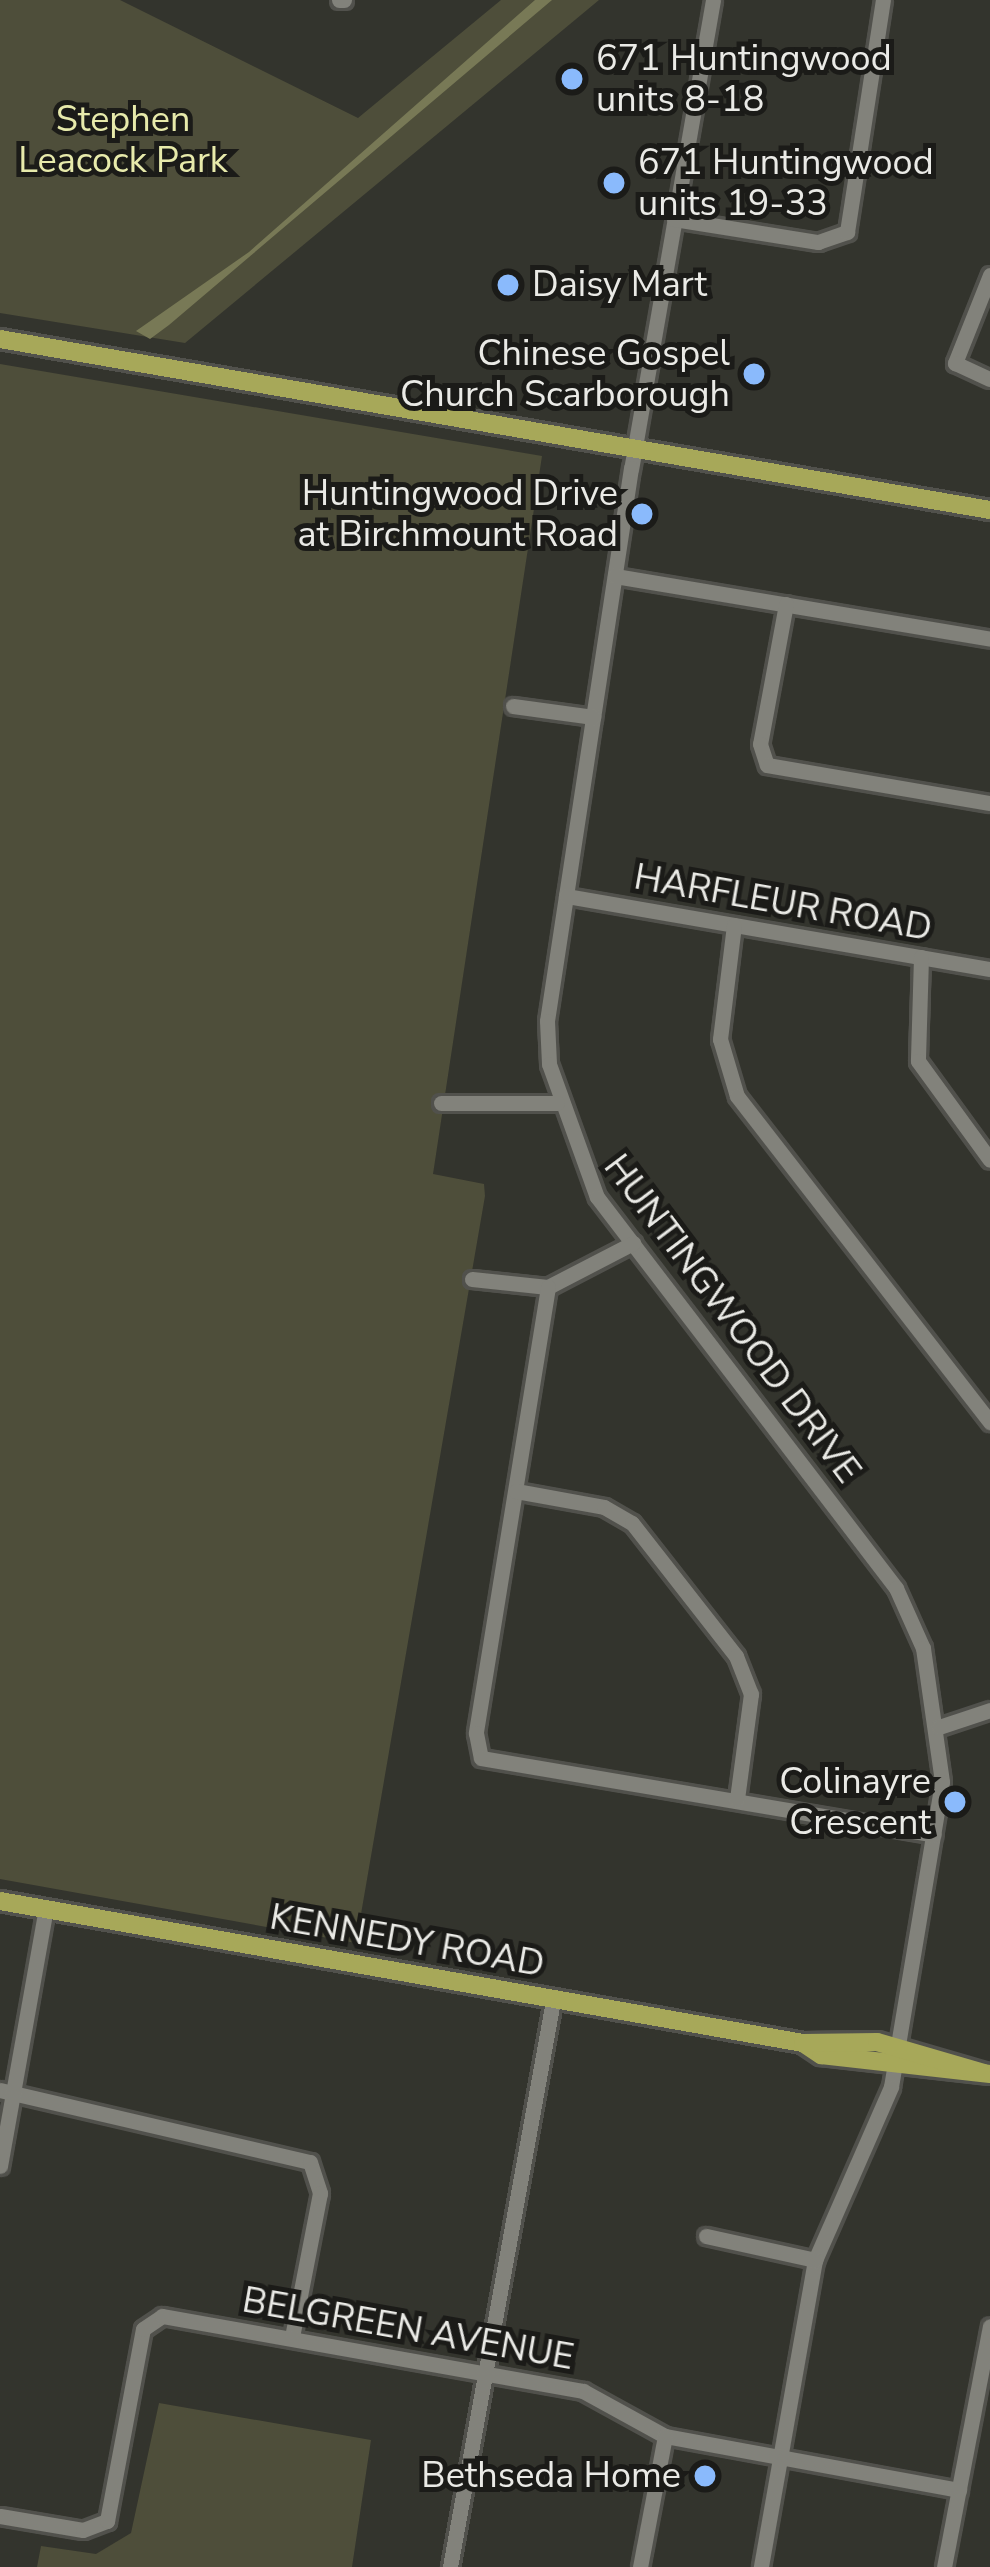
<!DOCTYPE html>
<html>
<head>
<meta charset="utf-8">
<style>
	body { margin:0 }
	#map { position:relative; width:990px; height:2567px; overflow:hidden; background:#33342d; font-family:"Nunito Sans",sans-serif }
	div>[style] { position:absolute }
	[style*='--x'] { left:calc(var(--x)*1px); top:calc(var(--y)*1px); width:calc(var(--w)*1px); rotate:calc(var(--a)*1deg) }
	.green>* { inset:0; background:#4e4e3a }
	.water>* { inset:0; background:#787956 }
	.roads { filter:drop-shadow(3px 0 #51514c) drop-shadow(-3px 0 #51514c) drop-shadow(0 3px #51514c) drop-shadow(0 -3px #51514c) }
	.minor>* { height:15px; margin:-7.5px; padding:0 7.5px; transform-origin:7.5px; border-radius:7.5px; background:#82827b }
	.major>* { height:18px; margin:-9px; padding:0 9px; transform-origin:9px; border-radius:9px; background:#a7a859 }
	.dots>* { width:33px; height:33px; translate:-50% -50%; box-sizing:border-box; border:6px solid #1b1b18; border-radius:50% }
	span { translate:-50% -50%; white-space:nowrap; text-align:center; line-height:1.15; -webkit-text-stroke:10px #1b1b18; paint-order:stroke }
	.poi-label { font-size:36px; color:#eaeae6 }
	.left { translate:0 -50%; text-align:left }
	.right { translate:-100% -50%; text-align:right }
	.park-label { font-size:36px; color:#e7eaab }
	.street-label { font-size:36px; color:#eaeae6 }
</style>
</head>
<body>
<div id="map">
	<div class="green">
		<i style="clip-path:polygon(0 0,120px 0,358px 118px,501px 0,599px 0,185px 343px,0 313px)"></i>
		<i style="clip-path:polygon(0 364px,542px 456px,433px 1174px,484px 1184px,485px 1196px,356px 1943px,0 1879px)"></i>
		<i style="clip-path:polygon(159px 2403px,371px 2440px,352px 2567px,37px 2567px,41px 2546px,96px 2554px,131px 2533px)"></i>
	</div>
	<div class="water">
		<i style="clip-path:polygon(535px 0,552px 0,169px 325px,150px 339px,136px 331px,249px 252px)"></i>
	</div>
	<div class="roads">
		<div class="minor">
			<i style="--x:339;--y:0;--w:5;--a:0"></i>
			<i style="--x:713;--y:0;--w:475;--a:99.9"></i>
			<i style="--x:631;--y:468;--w:559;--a:98.64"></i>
			<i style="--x:547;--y:1021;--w:43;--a:87.3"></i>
			<i style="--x:549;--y:1064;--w:141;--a:70.2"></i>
			<i style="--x:597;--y:1197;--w:492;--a:52.6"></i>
			<i style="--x:896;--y:1588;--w:66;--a:65.8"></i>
			<i style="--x:923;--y:1648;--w:135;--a:81.9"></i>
			<i style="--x:942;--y:1782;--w:309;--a:99.5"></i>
			<i style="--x:891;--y:2087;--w:189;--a:113.7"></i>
			<i style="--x:815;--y:2260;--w:312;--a:100"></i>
			<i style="--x:674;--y:219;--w:146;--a:9.1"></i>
			<i style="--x:818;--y:242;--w:31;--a:-19"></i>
			<i style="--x:847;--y:232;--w:235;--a:-81.2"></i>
			<i style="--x:990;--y:275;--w:95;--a:111.7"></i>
			<i style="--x:955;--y:363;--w:38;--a:25"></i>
			<i style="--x:615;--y:576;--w:380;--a:9.5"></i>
			<i style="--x:786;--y:604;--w:142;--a:100.5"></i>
			<i style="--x:760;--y:744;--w:22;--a:72"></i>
			<i style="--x:767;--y:765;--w:226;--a:9.7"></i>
			<i style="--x:513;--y:706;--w:81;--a:7.8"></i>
			<i style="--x:566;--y:896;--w:430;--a:9.8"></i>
			<i style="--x:734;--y:925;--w:115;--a:97"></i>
			<i style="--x:720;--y:1039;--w:59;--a:73.4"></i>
			<i style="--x:737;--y:1096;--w:413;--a:52.2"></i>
			<i style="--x:921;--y:957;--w:104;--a:91.7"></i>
			<i style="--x:918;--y:1061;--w:122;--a:54"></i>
			<i style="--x:441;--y:1103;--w:116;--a:0"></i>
			<i style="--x:472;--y:1279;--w:76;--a:6"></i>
			<i style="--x:548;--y:1287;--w:96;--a:-27.4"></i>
			<i style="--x:548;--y:1287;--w:452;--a:99.2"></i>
			<i style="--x:476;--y:1733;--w:25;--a:79"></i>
			<i style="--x:481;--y:1758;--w:459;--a:9.6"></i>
			<i style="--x:516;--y:1491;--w:89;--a:10.3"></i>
			<i style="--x:604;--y:1507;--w:32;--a:30"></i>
			<i style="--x:632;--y:1523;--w:169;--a:52"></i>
			<i style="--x:736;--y:1656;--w:41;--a:68.5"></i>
			<i style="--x:751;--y:1694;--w:106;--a:97.6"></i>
			<i style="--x:939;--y:1727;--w:54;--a:-18.4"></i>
			<i style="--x:0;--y:2090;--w:318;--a:13.1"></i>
			<i style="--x:310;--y:2162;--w:33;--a:72"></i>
			<i style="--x:320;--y:2193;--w:147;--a:101"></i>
			<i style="--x:0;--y:2166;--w:261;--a:-79.9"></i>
			<i style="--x:706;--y:2236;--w:112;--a:12.4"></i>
			<i style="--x:0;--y:2516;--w:84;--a:9.6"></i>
			<i style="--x:83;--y:2530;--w:26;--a:-21"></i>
			<i style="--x:107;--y:2521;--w:195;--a:-79.4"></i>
			<i style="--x:143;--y:2329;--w:23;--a:-34"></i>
			<i style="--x:162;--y:2316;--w:428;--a:10.1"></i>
			<i style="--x:583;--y:2391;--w:94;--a:28.8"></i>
			<i style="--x:665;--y:2436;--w:299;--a:10.4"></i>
			<i style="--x:450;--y:2567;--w:575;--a:-79.69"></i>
			<i style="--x:640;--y:2567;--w:133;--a:-79.2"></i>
			<i style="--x:944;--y:2567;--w:245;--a:-79.2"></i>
		</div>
		<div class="major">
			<i style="--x:0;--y:339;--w:1005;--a:9.8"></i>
			<i style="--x:0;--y:1901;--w:815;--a:10.03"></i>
			<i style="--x:803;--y:2043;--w:22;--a:34"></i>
			<i style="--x:821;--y:2055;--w:170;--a:6.4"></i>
			<i style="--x:803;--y:2043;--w:74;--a:-0.8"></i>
			<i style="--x:877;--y:2042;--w:111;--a:16.2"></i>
		</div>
	</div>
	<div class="dots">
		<i style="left:572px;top:79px;background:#8abafc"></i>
		<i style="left:614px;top:183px;background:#8abafc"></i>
		<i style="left:508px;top:285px;background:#8abafc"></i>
		<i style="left:754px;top:374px;background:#8abafc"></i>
		<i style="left:642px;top:514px;background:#8abafc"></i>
		<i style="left:955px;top:1802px;background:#8abafc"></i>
		<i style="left:705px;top:2476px;background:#8abafc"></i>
	</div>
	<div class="poi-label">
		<span class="left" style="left:596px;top:79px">671 Huntingwood<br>units 8-18</span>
		<span class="left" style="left:638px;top:183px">671 Huntingwood<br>units 19-33</span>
		<span class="left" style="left:532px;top:285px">Daisy Mart</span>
		<span class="right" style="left:730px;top:374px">Chinese Gospel<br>Church Scarborough</span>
		<span class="right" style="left:618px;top:514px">Huntingwood Drive<br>at Birchmount Road</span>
		<span class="right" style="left:931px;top:1802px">Colinayre<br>Crescent</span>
		<span class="right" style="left:681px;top:2476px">Bethseda Home</span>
	</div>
	<div class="park-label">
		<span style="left:123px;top:140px">Stephen<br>Leacock Park</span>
	</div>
	<div class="street-label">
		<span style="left:783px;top:903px;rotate:10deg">HARFLEUR ROAD</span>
		<span style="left:732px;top:1319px;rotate:53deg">HUNTINGWOOD DRIVE</span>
		<span style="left:407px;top:1941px;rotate:10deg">KENNEDY ROAD</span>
		<span style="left:408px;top:2329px;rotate:10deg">BELGREEN AVENUE</span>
	</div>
</div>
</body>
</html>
